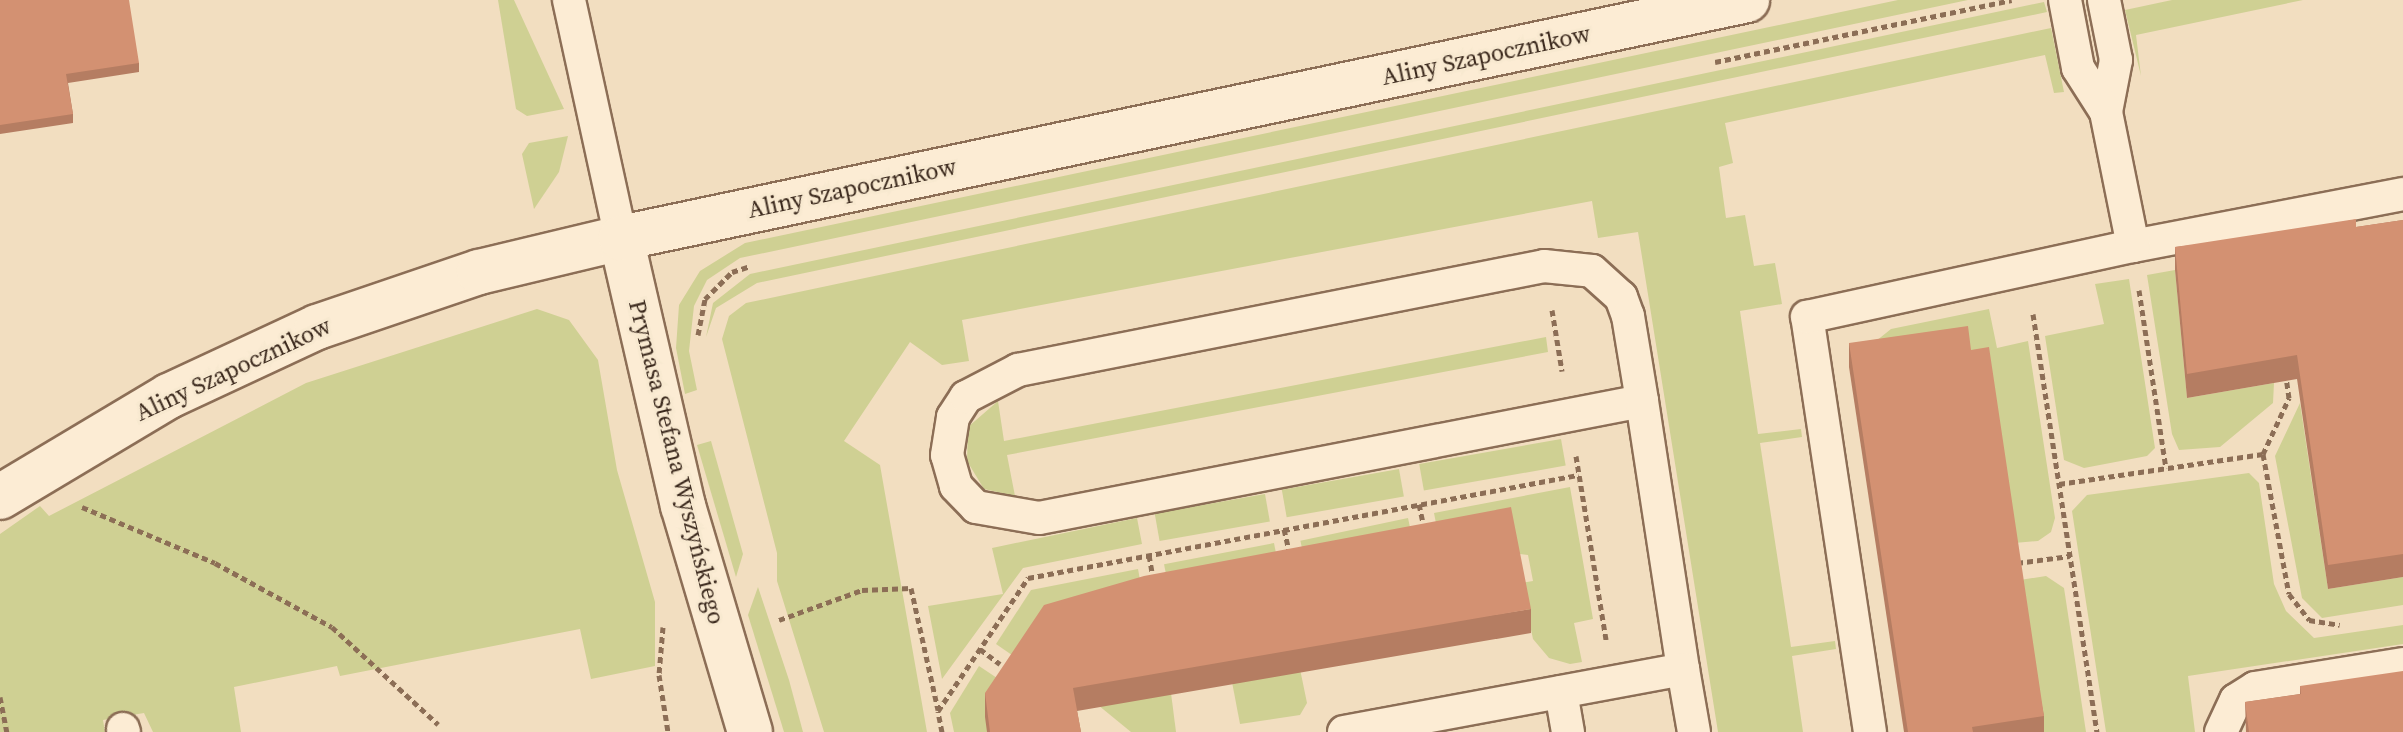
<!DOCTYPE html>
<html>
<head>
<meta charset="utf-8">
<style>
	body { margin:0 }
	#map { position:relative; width:2403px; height:732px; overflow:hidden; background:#f2dec0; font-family:"Source Serif 4",serif }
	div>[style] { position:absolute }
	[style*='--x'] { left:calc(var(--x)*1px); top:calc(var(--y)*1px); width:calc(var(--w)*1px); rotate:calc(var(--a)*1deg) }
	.green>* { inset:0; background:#cfd093; transform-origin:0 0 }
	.path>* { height:5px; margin-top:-2.5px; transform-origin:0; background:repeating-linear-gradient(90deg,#8c6e56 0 6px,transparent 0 10px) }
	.roads { filter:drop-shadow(2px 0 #8c6e56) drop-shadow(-2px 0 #8c6e56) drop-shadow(0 2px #8c6e56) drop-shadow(0 -2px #8c6e56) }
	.service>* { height:32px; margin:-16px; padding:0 16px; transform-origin:16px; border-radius:16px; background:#fcecd4 }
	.minor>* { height:44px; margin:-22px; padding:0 22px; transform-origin:22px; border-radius:22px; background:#fcecd4 }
	.tertiary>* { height:44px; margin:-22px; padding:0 22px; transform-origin:22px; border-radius:22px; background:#fcecd4 }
	.wall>* { inset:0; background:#b57d62 }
	.building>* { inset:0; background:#d39172 }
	span { translate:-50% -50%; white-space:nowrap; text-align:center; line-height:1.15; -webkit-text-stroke:6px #f8e9d0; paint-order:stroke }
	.street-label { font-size:24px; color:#3a281c }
</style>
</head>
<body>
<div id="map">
	<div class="green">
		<i style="clip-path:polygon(498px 0,514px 0,564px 109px,527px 116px,516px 109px)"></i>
		<i style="clip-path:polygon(1898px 0,1968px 0,740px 258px,707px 280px,694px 306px,689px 351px,697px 390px,685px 394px,676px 348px,679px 305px,700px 271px,745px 243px)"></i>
		<i style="clip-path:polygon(2172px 0,2303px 0,2136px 35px,2141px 76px,2125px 10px)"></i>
		<i style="clip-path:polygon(2044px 2px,2047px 12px,757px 283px,716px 308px,706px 337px,713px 303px,750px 274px)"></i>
		<i style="clip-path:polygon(2051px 28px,2064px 92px,2054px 93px,2045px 55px,1725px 123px,1733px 163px,1719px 167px,1726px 218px,1745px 215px,1754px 266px,1775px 263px,1782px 304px,1740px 311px,1758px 434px,1801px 429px,1802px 437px,1760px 443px,1791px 647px,1835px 641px,1836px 649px,1792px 656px,1803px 732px,1718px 732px,1638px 232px,1598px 238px,1592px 201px,962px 320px,969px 361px,942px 365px,910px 342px,844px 441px,880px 465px,927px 732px,824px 732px,777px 581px,777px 553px,722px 339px,729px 316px,746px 303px)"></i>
		<i style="clip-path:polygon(568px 136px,559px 172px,534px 209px,522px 154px,529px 143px)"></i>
		<i style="clip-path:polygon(2175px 270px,2187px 398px,2274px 383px,2273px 403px,2220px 447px,2179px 450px,2172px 434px,2147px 275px)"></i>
		<i style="clip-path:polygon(2129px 279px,2155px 448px,2147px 456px,2084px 468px,2064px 460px,2045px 336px,2104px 324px,2095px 284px)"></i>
		<i style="clip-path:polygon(537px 309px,569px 320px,598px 360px,617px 470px,655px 602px,655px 666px,591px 679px,580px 629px,340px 676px,337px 666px,234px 687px,241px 732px,153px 732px,144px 713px,103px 720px,105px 732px,0 732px,0 534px,40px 506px,49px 516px,306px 383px)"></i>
		<i style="clip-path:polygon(1989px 309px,1997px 348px,2028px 341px,2055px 518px,2051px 532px,2038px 541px,2014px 543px,1876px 341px,1891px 329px)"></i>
		<i style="clip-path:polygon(1546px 337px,1548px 352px,1007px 455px,1015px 496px,984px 489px,967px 461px,968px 427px,998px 401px,1004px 441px)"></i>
		<i style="clip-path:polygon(2300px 403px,2328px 589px,2403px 577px,2403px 605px,2322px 618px,2302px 598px,2275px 456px)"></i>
		<i style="left:1561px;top:439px;width:27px;height:144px;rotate:80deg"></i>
		<i style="clip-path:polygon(711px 441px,743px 554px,736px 577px,697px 445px)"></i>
		<i style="left:1399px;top:469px;width:28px;height:119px;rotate:80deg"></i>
		<i style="clip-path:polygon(2249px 473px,2259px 483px,2274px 584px,2286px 611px,2314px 638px,2403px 625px,2403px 644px,2188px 676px,2195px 732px,2106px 732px,2072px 511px,2087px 495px)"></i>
		<i style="clip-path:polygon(1570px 487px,1593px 619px,1574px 623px,1582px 662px,1570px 664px,1549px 658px,1533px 639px,1521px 583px,1533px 581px,1528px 555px,1440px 544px,1434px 513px)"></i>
		<i style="left:1265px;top:494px;width:28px;height:112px;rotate:80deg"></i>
		<i style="clip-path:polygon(1137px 518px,1142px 544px,1023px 568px,942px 679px,928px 606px,1003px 594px,992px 548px)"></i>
		<i style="left:1408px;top:518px;width:35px;height:110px;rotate:78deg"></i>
		<i style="left:1274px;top:543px;width:33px;height:112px;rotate:79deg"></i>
		<i style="clip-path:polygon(1138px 569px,1144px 602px,1022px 662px,996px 644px,1031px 590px)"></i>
		<i style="clip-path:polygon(2046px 576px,2064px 588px,2086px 732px,2043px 732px,2020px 580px)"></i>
		<i style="clip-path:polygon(758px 587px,789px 680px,803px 732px,784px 732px,748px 615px)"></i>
		<i style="clip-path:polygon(979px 666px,1006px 684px,987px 732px,954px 732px,950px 713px)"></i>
		<i style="clip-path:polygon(1300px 669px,1307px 703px,1300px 715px,1240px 724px,1232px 682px)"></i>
		<i style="clip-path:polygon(1171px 693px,1176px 732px,1131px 732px,1098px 705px)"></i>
	</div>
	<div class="path">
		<i style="--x:1715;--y:62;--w:303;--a:-11.8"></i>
		<i style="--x:2139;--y:290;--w:180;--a:81.4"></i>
		<i style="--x:1552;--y:310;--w:62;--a:80.7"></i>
		<i style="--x:2033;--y:314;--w:423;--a:81.3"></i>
		<i style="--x:698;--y:335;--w:37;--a:-79"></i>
		<i style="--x:705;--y:299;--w:38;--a:-45"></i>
		<i style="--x:732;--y:272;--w:19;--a:-18"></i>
		<i style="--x:2263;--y:454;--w:62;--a:-65.1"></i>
		<i style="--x:2289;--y:398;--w:21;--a:-98"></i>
		<i style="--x:1576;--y:456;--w:186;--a:80.7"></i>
		<i style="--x:2059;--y:484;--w:206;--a:-8.4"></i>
		<i style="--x:2263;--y:454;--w:142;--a:79.5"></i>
		<i style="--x:2289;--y:594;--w:33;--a:52"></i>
		<i style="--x:2309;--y:620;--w:31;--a:9"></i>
		<i style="--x:1419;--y:504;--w:24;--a:78"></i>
		<i style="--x:82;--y:507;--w:144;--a:22.8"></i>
		<i style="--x:215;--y:563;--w:133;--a:28.7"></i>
		<i style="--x:332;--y:627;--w:144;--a:42.5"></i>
		<i style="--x:1284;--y:529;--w:28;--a:77"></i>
		<i style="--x:1149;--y:555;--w:23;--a:80"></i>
		<i style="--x:2017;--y:563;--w:53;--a:-7.5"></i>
		<i style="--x:779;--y:620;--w:88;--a:-19.9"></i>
		<i style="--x:862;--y:590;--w:49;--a:-2.3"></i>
		<i style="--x:911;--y:588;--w:125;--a:77.5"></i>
		<i style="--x:663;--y:627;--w:48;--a:94.8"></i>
		<i style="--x:659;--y:675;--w:58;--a:81"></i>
		<i style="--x:980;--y:649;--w:25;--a:37"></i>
		<i style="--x:0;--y:697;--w:36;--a:79"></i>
		<i style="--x:942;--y:732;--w:21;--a:-101"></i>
		<i style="--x:938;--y:711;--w:161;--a:-55.9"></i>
		<i style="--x:1028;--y:578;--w:560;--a:-10.61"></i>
	</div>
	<div class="roads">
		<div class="service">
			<i style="--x:569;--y:0;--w:244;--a:77.7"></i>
			<i style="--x:2104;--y:0;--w:61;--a:78.7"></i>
			<i style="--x:2116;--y:60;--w:53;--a:100.9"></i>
			<i style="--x:2133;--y:246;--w:275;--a:-10.9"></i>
			<i style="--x:1642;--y:401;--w:614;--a:169.02"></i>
			<i style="--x:1039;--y:518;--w:64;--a:-170.1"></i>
			<i style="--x:976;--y:507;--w:29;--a:-134"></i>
			<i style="--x:956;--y:486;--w:32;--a:-106"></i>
			<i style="--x:947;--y:455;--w:38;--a:-81"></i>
			<i style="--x:953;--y:417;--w:24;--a:-57"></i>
			<i style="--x:966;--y:397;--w:59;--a:-27.4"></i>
			<i style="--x:1018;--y:370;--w:536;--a:-11.18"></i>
			<i style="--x:1544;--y:266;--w:48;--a:5.9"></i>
			<i style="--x:1592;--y:271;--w:39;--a:42"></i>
			<i style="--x:1621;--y:297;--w:20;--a:70"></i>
			<i style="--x:1628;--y:316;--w:86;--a:80.6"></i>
			<i style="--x:1642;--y:401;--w:271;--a:81.3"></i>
			<i style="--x:1561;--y:692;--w:41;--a:80.1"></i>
			<i style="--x:123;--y:729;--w:3;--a:72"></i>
			<i style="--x:1344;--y:732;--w:345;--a:-10.5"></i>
			<i style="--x:1683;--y:669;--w:64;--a:80.1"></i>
			<i style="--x:1870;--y:732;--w:420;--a:-98.6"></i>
			<i style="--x:1807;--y:317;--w:334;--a:-12.3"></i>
			<i style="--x:2133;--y:246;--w:137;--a:-101.4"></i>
			<i style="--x:2106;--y:112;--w:52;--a:-122.5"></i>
			<i style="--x:2078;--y:68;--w:69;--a:-100.8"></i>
			<i style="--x:2221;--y:732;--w:35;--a:-65"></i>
			<i style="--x:2236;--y:700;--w:22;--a:-32"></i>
			<i style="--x:2255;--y:688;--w:150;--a:-9.2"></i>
		</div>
		<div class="minor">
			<i style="--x:0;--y:497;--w:197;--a:-30.9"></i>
			<i style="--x:169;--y:396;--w:163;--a:-25"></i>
			<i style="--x:317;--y:327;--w:171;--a:-18.8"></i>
			<i style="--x:479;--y:272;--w:146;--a:-13.5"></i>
		</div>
		<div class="tertiary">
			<i style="--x:750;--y:732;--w:236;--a:-106.5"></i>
			<i style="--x:683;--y:506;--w:275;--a:-103"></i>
			<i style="--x:621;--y:238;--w:1151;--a:-11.93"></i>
		</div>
	</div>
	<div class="wall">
		<i style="clip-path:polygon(0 0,139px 63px,139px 72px,68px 83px,73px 114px,73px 123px,0 134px)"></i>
		<i style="clip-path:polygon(2403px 220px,2403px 577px,2328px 589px,2297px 379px,2187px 398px,2175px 270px,2175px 247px,2356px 227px)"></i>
		<i style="clip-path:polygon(1849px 343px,1971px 350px,2044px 716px,2044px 732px,1904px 732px,1849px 367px)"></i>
		<i style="clip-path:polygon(1531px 609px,1531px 633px,1077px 711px,1081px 732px,987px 732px,985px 717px,985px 693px)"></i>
		<i style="clip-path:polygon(2300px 686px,2403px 732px,2246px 732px,2245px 702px,2300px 694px)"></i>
	</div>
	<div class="building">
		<i style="clip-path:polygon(0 0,129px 0,139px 63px,66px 74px,73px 114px,0 125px)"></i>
		<i style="clip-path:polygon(2356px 219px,2356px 227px,2403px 220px,2403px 554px,2328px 565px,2297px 355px,2187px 374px,2175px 247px)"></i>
		<i style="clip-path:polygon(1968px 326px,1971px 350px,1989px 347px,2044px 716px,1972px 727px,1973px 732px,1908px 732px,1849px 343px)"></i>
		<i style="clip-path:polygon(1511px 507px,1531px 609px,1073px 688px,1081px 732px,990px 732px,985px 693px,1044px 605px,1144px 576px)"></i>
		<i style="clip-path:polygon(2403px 671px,2403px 732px,2249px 732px,2245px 702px,2301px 694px,2300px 686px)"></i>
	</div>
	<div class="street-label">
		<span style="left:1486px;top:55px;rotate:-12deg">Aliny Szapocznikow</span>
		<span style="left:852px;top:188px;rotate:-12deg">Aliny Szapocznikow</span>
		<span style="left:233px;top:369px;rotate:-25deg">Aliny Szapocznikow</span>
		<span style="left:677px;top:462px;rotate:76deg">Prymasa Stefana Wyszyńskiego</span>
	</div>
</div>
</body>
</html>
